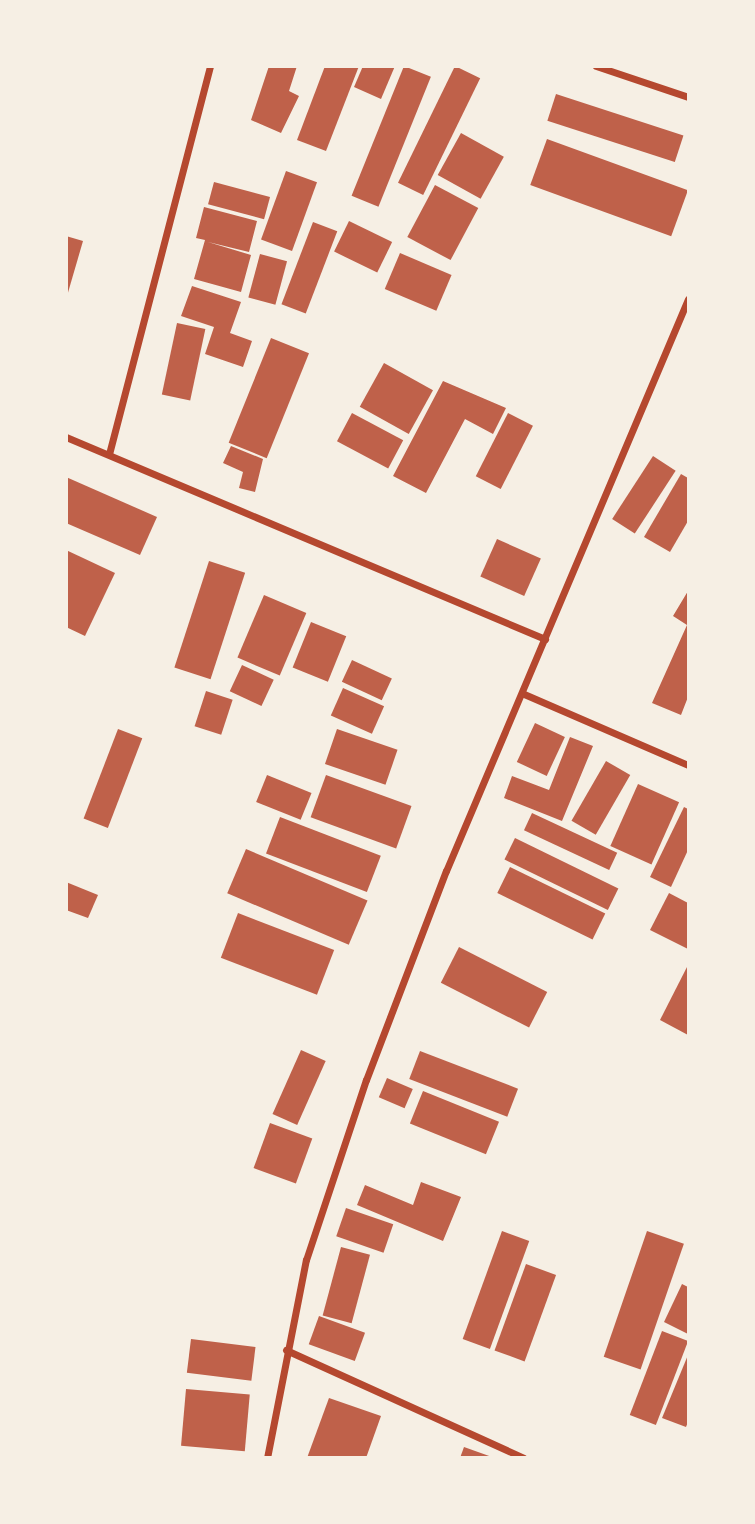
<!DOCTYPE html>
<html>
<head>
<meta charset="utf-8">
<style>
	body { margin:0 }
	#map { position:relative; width:755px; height:1524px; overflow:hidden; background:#f6efe4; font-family:"DejaVu Sans",sans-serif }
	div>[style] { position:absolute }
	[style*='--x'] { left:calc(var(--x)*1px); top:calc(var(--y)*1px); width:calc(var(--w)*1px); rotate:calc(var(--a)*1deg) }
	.building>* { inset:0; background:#bf614a; transform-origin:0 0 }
	.minor>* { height:7px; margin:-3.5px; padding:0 3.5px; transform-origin:3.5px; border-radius:3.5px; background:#b5482f }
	span { translate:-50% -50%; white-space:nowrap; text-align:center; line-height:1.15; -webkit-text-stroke:7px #f6efe4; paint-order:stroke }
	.frame { position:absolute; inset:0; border:68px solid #f6efe4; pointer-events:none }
</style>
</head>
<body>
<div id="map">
	<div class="building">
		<i style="clip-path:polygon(269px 66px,297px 66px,289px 91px,299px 96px,281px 133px,251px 120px)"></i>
		<i style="clip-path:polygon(325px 66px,359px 66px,326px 151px,297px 140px)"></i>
		<i style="clip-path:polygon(363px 66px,395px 66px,381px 99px,354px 87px)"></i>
		<i style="left:404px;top:66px;width:29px;height:140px;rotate:22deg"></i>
		<i style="left:455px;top:66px;width:28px;height:130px;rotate:26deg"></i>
		<i style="left:556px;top:94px;width:134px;height:28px;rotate:18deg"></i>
		<i style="left:461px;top:133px;width:49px;height:48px;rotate:29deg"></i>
		<i style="left:547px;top:139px;width:150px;height:49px;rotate:20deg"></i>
		<i style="left:286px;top:171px;width:33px;height:73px;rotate:20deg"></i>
		<i style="left:214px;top:182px;width:58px;height:23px;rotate:15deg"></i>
		<i style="left:435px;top:185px;width:49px;height:59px;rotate:28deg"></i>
		<i style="clip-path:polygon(204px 207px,257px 221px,249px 252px,208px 242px,251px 255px,241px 292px,194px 279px,205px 240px,196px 238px)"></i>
		<i style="left:349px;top:221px;width:48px;height:34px;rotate:26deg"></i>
		<i style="left:313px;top:222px;width:26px;height:88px;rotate:21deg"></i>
		<i style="clip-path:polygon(66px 236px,83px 241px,67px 296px,66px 296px)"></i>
		<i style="left:400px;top:253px;width:56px;height:39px;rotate:23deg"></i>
		<i style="left:260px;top:254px;width:28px;height:45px;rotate:15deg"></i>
		<i style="clip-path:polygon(192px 286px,241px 302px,230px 333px,252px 341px,243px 367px,205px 354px,214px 327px,181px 316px)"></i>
		<i style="left:177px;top:323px;width:29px;height:73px;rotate:12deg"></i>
		<i style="left:271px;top:338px;width:41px;height:113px;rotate:22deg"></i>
		<i style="left:384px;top:363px;width:56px;height:50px;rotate:29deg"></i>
		<i style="clip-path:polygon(443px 381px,506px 408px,493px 434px,465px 419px,426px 493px,393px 476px)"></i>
		<i style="left:352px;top:413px;width:58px;height:32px;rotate:28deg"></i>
		<i style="left:508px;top:413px;width:28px;height:71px;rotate:27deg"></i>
		<i style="clip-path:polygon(231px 446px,263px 459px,255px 492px,239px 488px,243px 472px,223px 463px)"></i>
		<i style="left:653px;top:456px;width:27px;height:75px;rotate:33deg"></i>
		<i style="clip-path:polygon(681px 474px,688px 478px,688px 521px,670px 552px,644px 537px)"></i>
		<i style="clip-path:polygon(66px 477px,157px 517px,140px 555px,66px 523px)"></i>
		<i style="left:497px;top:539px;width:48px;height:41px;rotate:24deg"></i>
		<i style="clip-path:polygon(66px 550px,115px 573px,85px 636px,66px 627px)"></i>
		<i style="left:209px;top:561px;width:38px;height:112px;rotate:18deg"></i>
		<i style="clip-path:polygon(688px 591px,688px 697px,681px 715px,652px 703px,687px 625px,673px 616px)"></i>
		<i style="left:264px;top:595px;width:46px;height:68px;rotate:23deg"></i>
		<i style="left:311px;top:622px;width:38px;height:49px;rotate:22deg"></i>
		<i style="left:352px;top:660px;width:44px;height:24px;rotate:25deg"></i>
		<i style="left:242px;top:665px;width:35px;height:29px;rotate:25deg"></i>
		<i style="left:343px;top:688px;width:45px;height:30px;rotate:24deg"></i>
		<i style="left:206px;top:691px;width:28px;height:37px;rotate:18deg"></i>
		<i style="left:535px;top:723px;width:33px;height:43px;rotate:25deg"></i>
		<i style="left:118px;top:729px;width:26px;height:96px;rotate:21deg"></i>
		<i style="left:337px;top:729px;width:64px;height:37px;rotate:19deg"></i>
		<i style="clip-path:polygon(570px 737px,593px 746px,562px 821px,504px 798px,512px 776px,549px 790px)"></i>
		<i style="left:606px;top:761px;width:28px;height:69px;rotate:30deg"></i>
		<i style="left:267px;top:775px;width:48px;height:29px;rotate:22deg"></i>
		<i style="left:326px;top:775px;width:91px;height:45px;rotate:20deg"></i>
		<i style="left:638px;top:784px;width:45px;height:68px;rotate:24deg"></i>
		<i style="clip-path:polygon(684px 807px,688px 809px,688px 850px,671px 887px,650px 877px)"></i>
		<i style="left:532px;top:813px;width:94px;height:19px;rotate:25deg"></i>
		<i style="left:280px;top:817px;width:108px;height:39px;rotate:21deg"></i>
		<i style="left:515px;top:838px;width:115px;height:24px;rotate:26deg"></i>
		<i style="left:246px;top:849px;width:132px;height:48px;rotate:23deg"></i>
		<i style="left:510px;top:867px;width:106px;height:29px;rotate:26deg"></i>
		<i style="clip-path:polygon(66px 882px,98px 895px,88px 918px,66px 910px)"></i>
		<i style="clip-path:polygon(669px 893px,688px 903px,688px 949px,650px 930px)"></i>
		<i style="left:238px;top:913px;width:103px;height:48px;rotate:21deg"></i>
		<i style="left:459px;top:947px;width:99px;height:40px;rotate:27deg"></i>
		<i style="clip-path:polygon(688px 965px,688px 1035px,660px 1020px)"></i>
		<i style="left:301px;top:1050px;width:27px;height:70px;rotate:24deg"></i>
		<i style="left:420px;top:1051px;width:105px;height:30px;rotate:21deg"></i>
		<i style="left:387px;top:1078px;width:28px;height:21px;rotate:23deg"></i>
		<i style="left:423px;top:1091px;width:82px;height:35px;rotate:22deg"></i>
		<i style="left:270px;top:1123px;width:45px;height:48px;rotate:20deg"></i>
		<i style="clip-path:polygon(421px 1182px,461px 1197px,443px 1241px,357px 1205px,365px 1185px,413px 1205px)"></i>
		<i style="left:346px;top:1208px;width:50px;height:30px;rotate:19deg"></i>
		<i style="left:502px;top:1231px;width:29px;height:115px;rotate:20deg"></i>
		<i style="left:647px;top:1231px;width:39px;height:133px;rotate:19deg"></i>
		<i style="left:341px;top:1247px;width:30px;height:71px;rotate:15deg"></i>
		<i style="left:526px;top:1264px;width:32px;height:92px;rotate:20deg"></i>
		<i style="clip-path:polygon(682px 1284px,688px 1287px,688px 1334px,664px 1322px)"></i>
		<i style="left:319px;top:1316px;width:49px;height:30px;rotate:20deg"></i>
		<i style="left:662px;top:1331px;width:28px;height:90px;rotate:21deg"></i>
		<i style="left:191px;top:1339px;width:65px;height:34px;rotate:7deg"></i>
		<i style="clip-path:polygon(688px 1355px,688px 1422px,686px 1427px,662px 1418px)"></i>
		<i style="left:186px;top:1389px;width:64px;height:57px;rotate:5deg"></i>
		<i style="clip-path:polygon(329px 1398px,381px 1416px,366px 1458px,307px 1458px)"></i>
		<i style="clip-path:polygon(464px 1447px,492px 1457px,492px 1458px,460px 1458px)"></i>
	</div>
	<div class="minor">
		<i style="--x:596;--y:66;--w:97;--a:18.6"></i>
		<i style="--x:66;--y:437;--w:520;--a:22.87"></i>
		<i style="--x:109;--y:454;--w:401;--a:-75.4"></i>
		<i style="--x:524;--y:694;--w:179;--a:23.4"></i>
		<i style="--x:286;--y:1350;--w:261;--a:24.4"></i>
		<i style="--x:267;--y:1458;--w:202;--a:-78.9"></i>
		<i style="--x:306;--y:1260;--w:190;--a:-71.6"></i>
		<i style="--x:366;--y:1080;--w:224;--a:-69.1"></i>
		<i style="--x:446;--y:871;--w:621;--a:-67.07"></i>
	</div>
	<div class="frame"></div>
</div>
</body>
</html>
